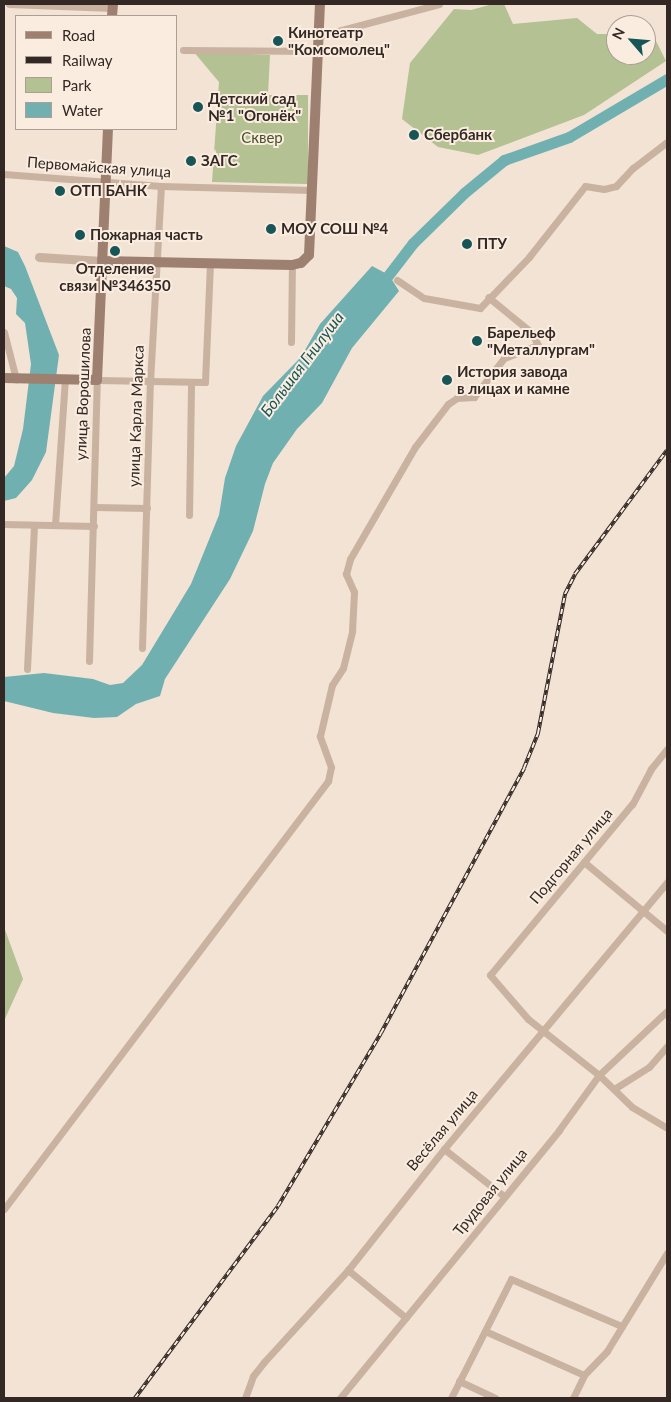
<!DOCTYPE html>
<html>
<head>
<meta charset="utf-8">
<style>
	body { margin:0 }
	#map { position:relative; width:671px; height:1402px; overflow:hidden; background:#f2e3d4; font-family:Lato,sans-serif }
	div>[style] { position:absolute }
	[style*='--x'] { left:calc(var(--x)*1px); top:calc(var(--y)*1px); width:calc(var(--w)*1px); rotate:calc(var(--a)*1deg) }
	.green>* { inset:0; background:#b3c193 }
	.water>* { inset:0; background:#71b0b1 }
	.river>* { height:11px; margin:-5.5px; padding:0 5.5px; transform-origin:5.5px; border-radius:5.5px; background:#71b0b1 }
	.minor>* { height:7px; margin:-3.5px; padding:0 3.5px; transform-origin:3.5px; border-radius:3.5px; background:#cab2a0 }
	.tertiary>* { height:9px; margin:-4.5px; padding:0 4.5px; transform-origin:4.5px; border-radius:4.5px; background:#cab2a0 }
	.secondary>* { height:10px; margin:-5px; padding:0 5px; transform-origin:5px; border-radius:5px; background:#9e8071 }
	.rail>* { height:4px; margin-top:-2px; transform-origin:0; background:repeating-linear-gradient(90deg,#faede0 0 5.5px,#332824 0 11px); box-sizing:border-box; border-block:1px solid #332824 }
	.dots>* { width:14px; height:14px; translate:-50% -50%; box-sizing:border-box; border:2px solid #faede0; border-radius:50% }
	span { translate:-50% -50%; white-space:nowrap; text-align:center; line-height:1.15; -webkit-text-stroke:4px #faede0; paint-order:stroke }
	.poi-label { font-size:15px; color:#332824; font-weight:700 }
	.left { translate:0 -50%; text-align:left }
	.park-label { font-size:15px; color:#445326 }
	.street-label { font-size:15px; color:#332824 }
	.water-label { font-size:16px; color:#175557; font-style:italic }
	.frame { position:absolute; inset:0; border:5px solid #332824; pointer-events:none }
	.legend { position:absolute; left:15px; top:15px; width:162px; height:115px; box-sizing:border-box; background:#faede0; border:1px solid #aa9e95; margin:0; padding:6px 9px; list-style:none; font-size:15px; color:#332824 }
	.legend li { display:flex; align-items:center; gap:10px; height:25px }
	.legend b { width:25px; border:1px solid #aa9e95 }
	.north { position:absolute; left:606px; top:15px; width:50px; height:50px; box-sizing:border-box; background:#faede0; border:1px solid #aa9e95; border-radius:50%; rotate:297deg; font-size:14px; font-weight:700; line-height:20px; text-align:center; color:#332824 }
	.north::after { content:''; display:block; margin:auto; width:18px; height:22px; background:#175557; clip-path:polygon(50% 0,100% 100%,50% 72%,0 100%) }
</style>
</head>
<body>
<div id="map">
	<div class="green">
		<i style="clip-path:polygon(493px 4px,504px 4px,513px 24px,577px 18px,597px 34px,616px 34px,616px 55px,646px 55px,646px 33px,652px 33px,666px 61px,584px 115px,478px 155px,438px 147px,402px 119px,410px 63px,454px 9px,471px 10px)"></i>
		<i style="clip-path:polygon(193px 51px,270px 55px,268px 95px,308px 95px,308px 184px,212px 182px,219px 82px)"></i>
		<i style="clip-path:polygon(4px 927px,23px 979px,4px 1021px)"></i>
	</div>
	<div class="water">
		<i style="clip-path:polygon(4px 246px,18px 252px,25px 266px,59px 355px,46px 452px,32px 480px,16px 498px,4px 501px,4px 478px,14px 466px,23px 429px,31px 364px,25px 323px,16px 314px,17px 298px,11px 289px,4px 286px)"></i>
		<i style="clip-path:polygon(372px 266px,389px 275px,399px 291px,352px 348px,322px 403px,297px 429px,273px 463px,265px 484px,253px 531px,230px 579px,165px 679px,160px 696px,136px 704px,117px 717px,94px 718px,53px 713px,4px 701px,4px 677px,44px 673px,93px 679px,110px 685px,123px 683px,142px 665px,191px 584px,219px 515px,225px 478px,236px 446px,263px 396px,301px 357px,320px 324px)"></i>
	</div>
	<div class="river">
		<i style="--x:380;--y:286;--w:54;--a:-52.5"></i>
		<i style="--x:413;--y:243;--w:71;--a:-44.4"></i>
		<i style="--x:464;--y:193;--w:52;--a:-39.5"></i>
		<i style="--x:504;--y:160;--w:69;--a:-19.5"></i>
		<i style="--x:569;--y:137;--w:114;--a:-30.6"></i>
	</div>
	<div class="minor">
		<i style="--x:9;--y:4;--w:103;--a:2.2"></i>
		<i style="--x:319;--y:36;--w:124;--a:-14.9"></i>
		<i style="--x:183;--y:50;--w:135;--a:0.4"></i>
		<i style="--x:4;--y:174;--w:157;--a:4.4"></i>
		<i style="--x:161;--y:186;--w:151;--a:1.5"></i>
		<i style="--x:397;--y:280;--w:32;--a:34"></i>
		<i style="--x:424;--y:298;--w:57;--a:10.1"></i>
		<i style="--x:480;--y:308;--w:71;--a:-46.1"></i>
		<i style="--x:529;--y:257;--w:90;--a:-51.7"></i>
		<i style="--x:585;--y:186;--w:19;--a:9"></i>
		<i style="--x:604;--y:189;--w:12;--a:-14"></i>
		<i style="--x:616;--y:186;--w:25;--a:-47"></i>
		<i style="--x:633;--y:168;--w:43;--a:-37.4"></i>
		<i style="--x:4;--y:332;--w:49;--a:75.7"></i>
		<i style="--x:291;--y:342;--w:77;--a:-89.3"></i>
		<i style="--x:95;--y:507;--w:52;--a:1.1"></i>
		<i style="--x:189;--y:515;--w:133;--a:-89.1"></i>
		<i style="--x:4;--y:524;--w:90;--a:1.3"></i>
		<i style="--x:55;--y:525;--w:145;--a:-86.1"></i>
		<i style="--x:142;--y:648;--w:266;--a:-88.3"></i>
		<i style="--x:150;--y:382;--w:196;--a:-86.8"></i>
		<i style="--x:89;--y:661;--w:281;--a:-88.4"></i>
		<i style="--x:97;--y:380;--w:108;--a:1.1"></i>
		<i style="--x:205;--y:382;--w:120;--a:-87.6"></i>
		<i style="--x:27;--y:669;--w:144;--a:-87.2"></i>
		<i style="--x:667;--y:749;--w:26;--a:129"></i>
		<i style="--x:651;--y:769;--w:40;--a:118"></i>
		<i style="--x:632;--y:804;--w:222;--a:129.7"></i>
		<i style="--x:490;--y:975;--w:58;--a:49.2"></i>
		<i style="--x:528;--y:1019;--w:90;--a:38.3"></i>
		<i style="--x:599;--y:1075;--w:46;--a:44.1"></i>
		<i style="--x:632;--y:1107;--w:41;--a:31"></i>
		<i style="--x:584;--y:862;--w:108;--a:39.7"></i>
		<i style="--x:614;--y:1089;--w:41;--a:-32.2"></i>
		<i style="--x:649;--y:1067;--w:28;--a:-49"></i>
		<i style="--x:444;--y:1149;--w:76;--a:38.1"></i>
		<i style="--x:4;--y:1209;--w:537;--a:-52.87"></i>
		<i style="--x:328;--y:781;--w:14;--a:-78"></i>
		<i style="--x:331;--y:767;--w:33;--a:-110"></i>
		<i style="--x:320;--y:736;--w:52;--a:-76.8"></i>
		<i style="--x:332;--y:685;--w:20;--a:-57"></i>
		<i style="--x:343;--y:668;--w:38;--a:-76"></i>
		<i style="--x:352;--y:631;--w:39;--a:-87"></i>
		<i style="--x:354;--y:592;--w:20;--a:-114"></i>
		<i style="--x:346;--y:574;--w:16;--a:-75"></i>
		<i style="--x:350;--y:559;--w:129;--a:-59.9"></i>
		<i style="--x:415;--y:447;--w:54;--a:-52.5"></i>
		<i style="--x:448;--y:404;--w:11;--a:-34"></i>
		<i style="--x:457;--y:398;--w:17;--a:-3"></i>
		<i style="--x:474;--y:397;--w:49;--a:-52.4"></i>
		<i style="--x:504;--y:358;--w:36;--a:-21"></i>
		<i style="--x:538;--y:345;--w:15;--a:-118"></i>
		<i style="--x:531;--y:332;--w:55;--a:-140.9"></i>
		<i style="--x:348;--y:1270;--w:75;--a:39.6"></i>
		<i style="--x:485;--y:1331;--w:108;--a:24"></i>
		<i style="--x:459;--y:1381;--w:40;--a:25"></i>
		<i style="--x:245;--y:1398;--w:23;--a:-70"></i>
		<i style="--x:253;--y:1376;--w:18;--a:-52"></i>
		<i style="--x:264;--y:1362;--w:125;--a:-47.6"></i>
		<i style="--x:348;--y:1270;--w:154;--a:-51.6"></i>
		<i style="--x:444;--y:1149;--w:348;--a:-50.1"></i>
		<i style="--x:340;--y:1398;--w:346;--a:-50.7"></i>
		<i style="--x:559;--y:1130;--w:68;--a:-54"></i>
		<i style="--x:599;--y:1075;--w:93;--a:-43.3"></i>
		<i style="--x:451;--y:1398;--w:133;--a:-63.2"></i>
		<i style="--x:511;--y:1279;--w:120;--a:23.1"></i>
		<i style="--x:573;--y:1398;--w:25;--a:-64"></i>
		<i style="--x:584;--y:1375;--w:33;--a:-46"></i>
		<i style="--x:607;--y:1351;--w:115;--a:-58.5"></i>
	</div>
	<div class="tertiary">
		<i style="--x:39;--y:257;--w:63;--a:3.6"></i>
	</div>
	<div class="secondary">
		<i style="--x:112;--y:16;--w:12;--a:-85"></i>
		<i style="--x:102;--y:261;--w:190;--a:1.2"></i>
		<i style="--x:292;--y:265;--w:9;--a:-13"></i>
		<i style="--x:301;--y:263;--w:11;--a:-45"></i>
		<i style="--x:309;--y:255;--w:251;--a:-87.5"></i>
		<i style="--x:4;--y:378;--w:93;--a:1.2"></i>
		<i style="--x:97;--y:380;--w:251;--a:-87.5"></i>
	</div>
	<div class="rail">
		<i style="--x:135;--y:1398;--w:239;--a:-53.3"></i>
		<i style="--x:278;--y:1206;--w:201;--a:-59.2"></i>
		<i style="--x:381;--y:1033;--w:301;--a:-61.6"></i>
		<i style="--x:524;--y:768;--w:38;--a:-68"></i>
		<i style="--x:538;--y:733;--w:142;--a:-79"></i>
		<i style="--x:565;--y:594;--w:22;--a:-63"></i>
		<i style="--x:575;--y:574;--w:154;--a:-53.4"></i>
	</div>
	<div class="dots">
		<i style="left:278px;top:41px;background:#175557"></i>
		<i style="left:198px;top:107px;background:#175557"></i>
		<i style="left:414px;top:135px;background:#175557"></i>
		<i style="left:191px;top:161px;background:#175557"></i>
		<i style="left:60px;top:191px;background:#175557"></i>
		<i style="left:271px;top:229px;background:#175557"></i>
		<i style="left:80px;top:235px;background:#175557"></i>
		<i style="left:467px;top:244px;background:#175557"></i>
		<i style="left:115px;top:251px;background:#175557"></i>
		<i style="left:477px;top:341px;background:#175557"></i>
		<i style="left:447px;top:380px;background:#175557"></i>
	</div>
	<div class="poi-label">
		<span class="left" style="left:288px;top:41px">Кинотеатр<br>"Комсомолец"</span>
		<span class="left" style="left:208px;top:107px">Детский сад<br>№1 "Огонёк"</span>
		<span class="left" style="left:424px;top:135px">Сбербанк</span>
		<span class="left" style="left:201px;top:161px">ЗАГС</span>
		<span class="left" style="left:70px;top:191px">ОТП БАНК</span>
		<span class="left" style="left:281px;top:229px">МОУ СОШ №4</span>
		<span class="left" style="left:90px;top:235px">Пожарная часть</span>
		<span class="left" style="left:477px;top:244px">ПТУ</span>
		<span style="left:115px;top:277px">Отделение<br>связи №346350</span>
		<span class="left" style="left:487px;top:341px">Барельеф<br>"Металлургам"</span>
		<span class="left" style="left:457px;top:380px">История завода<br>в лицах и камне</span>
	</div>
	<div class="park-label">
		<span style="left:262px;top:138px">Сквер</span>
	</div>
	<div class="street-label">
		<span style="left:99px;top:167px;rotate:4deg">Первомайская улица</span>
		<span style="left:83px;top:394px;rotate:-88deg">улица Ворошилова</span>
		<span style="left:136px;top:416px;rotate:-88deg">улица Карла Маркса</span>
		<span style="left:571px;top:856px;rotate:-50deg">Подгорная улица</span>
		<span style="left:442px;top:1130px;rotate:-50deg">Весёлая улица</span>
		<span style="left:490px;top:1192px;rotate:-51deg">Трудовая улица</span>
	</div>
	<div class="water-label">
		<span style="left:302px;top:364px;rotate:-53deg">Большая Гнилуша</span>
	</div>
	<div class="frame"></div>
	<ul class="legend">
	<li><b style="height:6px;background:#9e8071"></b>Road</li>
	<li><b style="height:6px;background:#332824"></b>Railway</li>
	<li><b style="height:14px;background:#b3c193"></b>Park</li>
	<li><b style="height:14px;background:#71b0b1"></b>Water</li>
	</ul>
	<div class="north">N</div>
</div>
</body>
</html>
